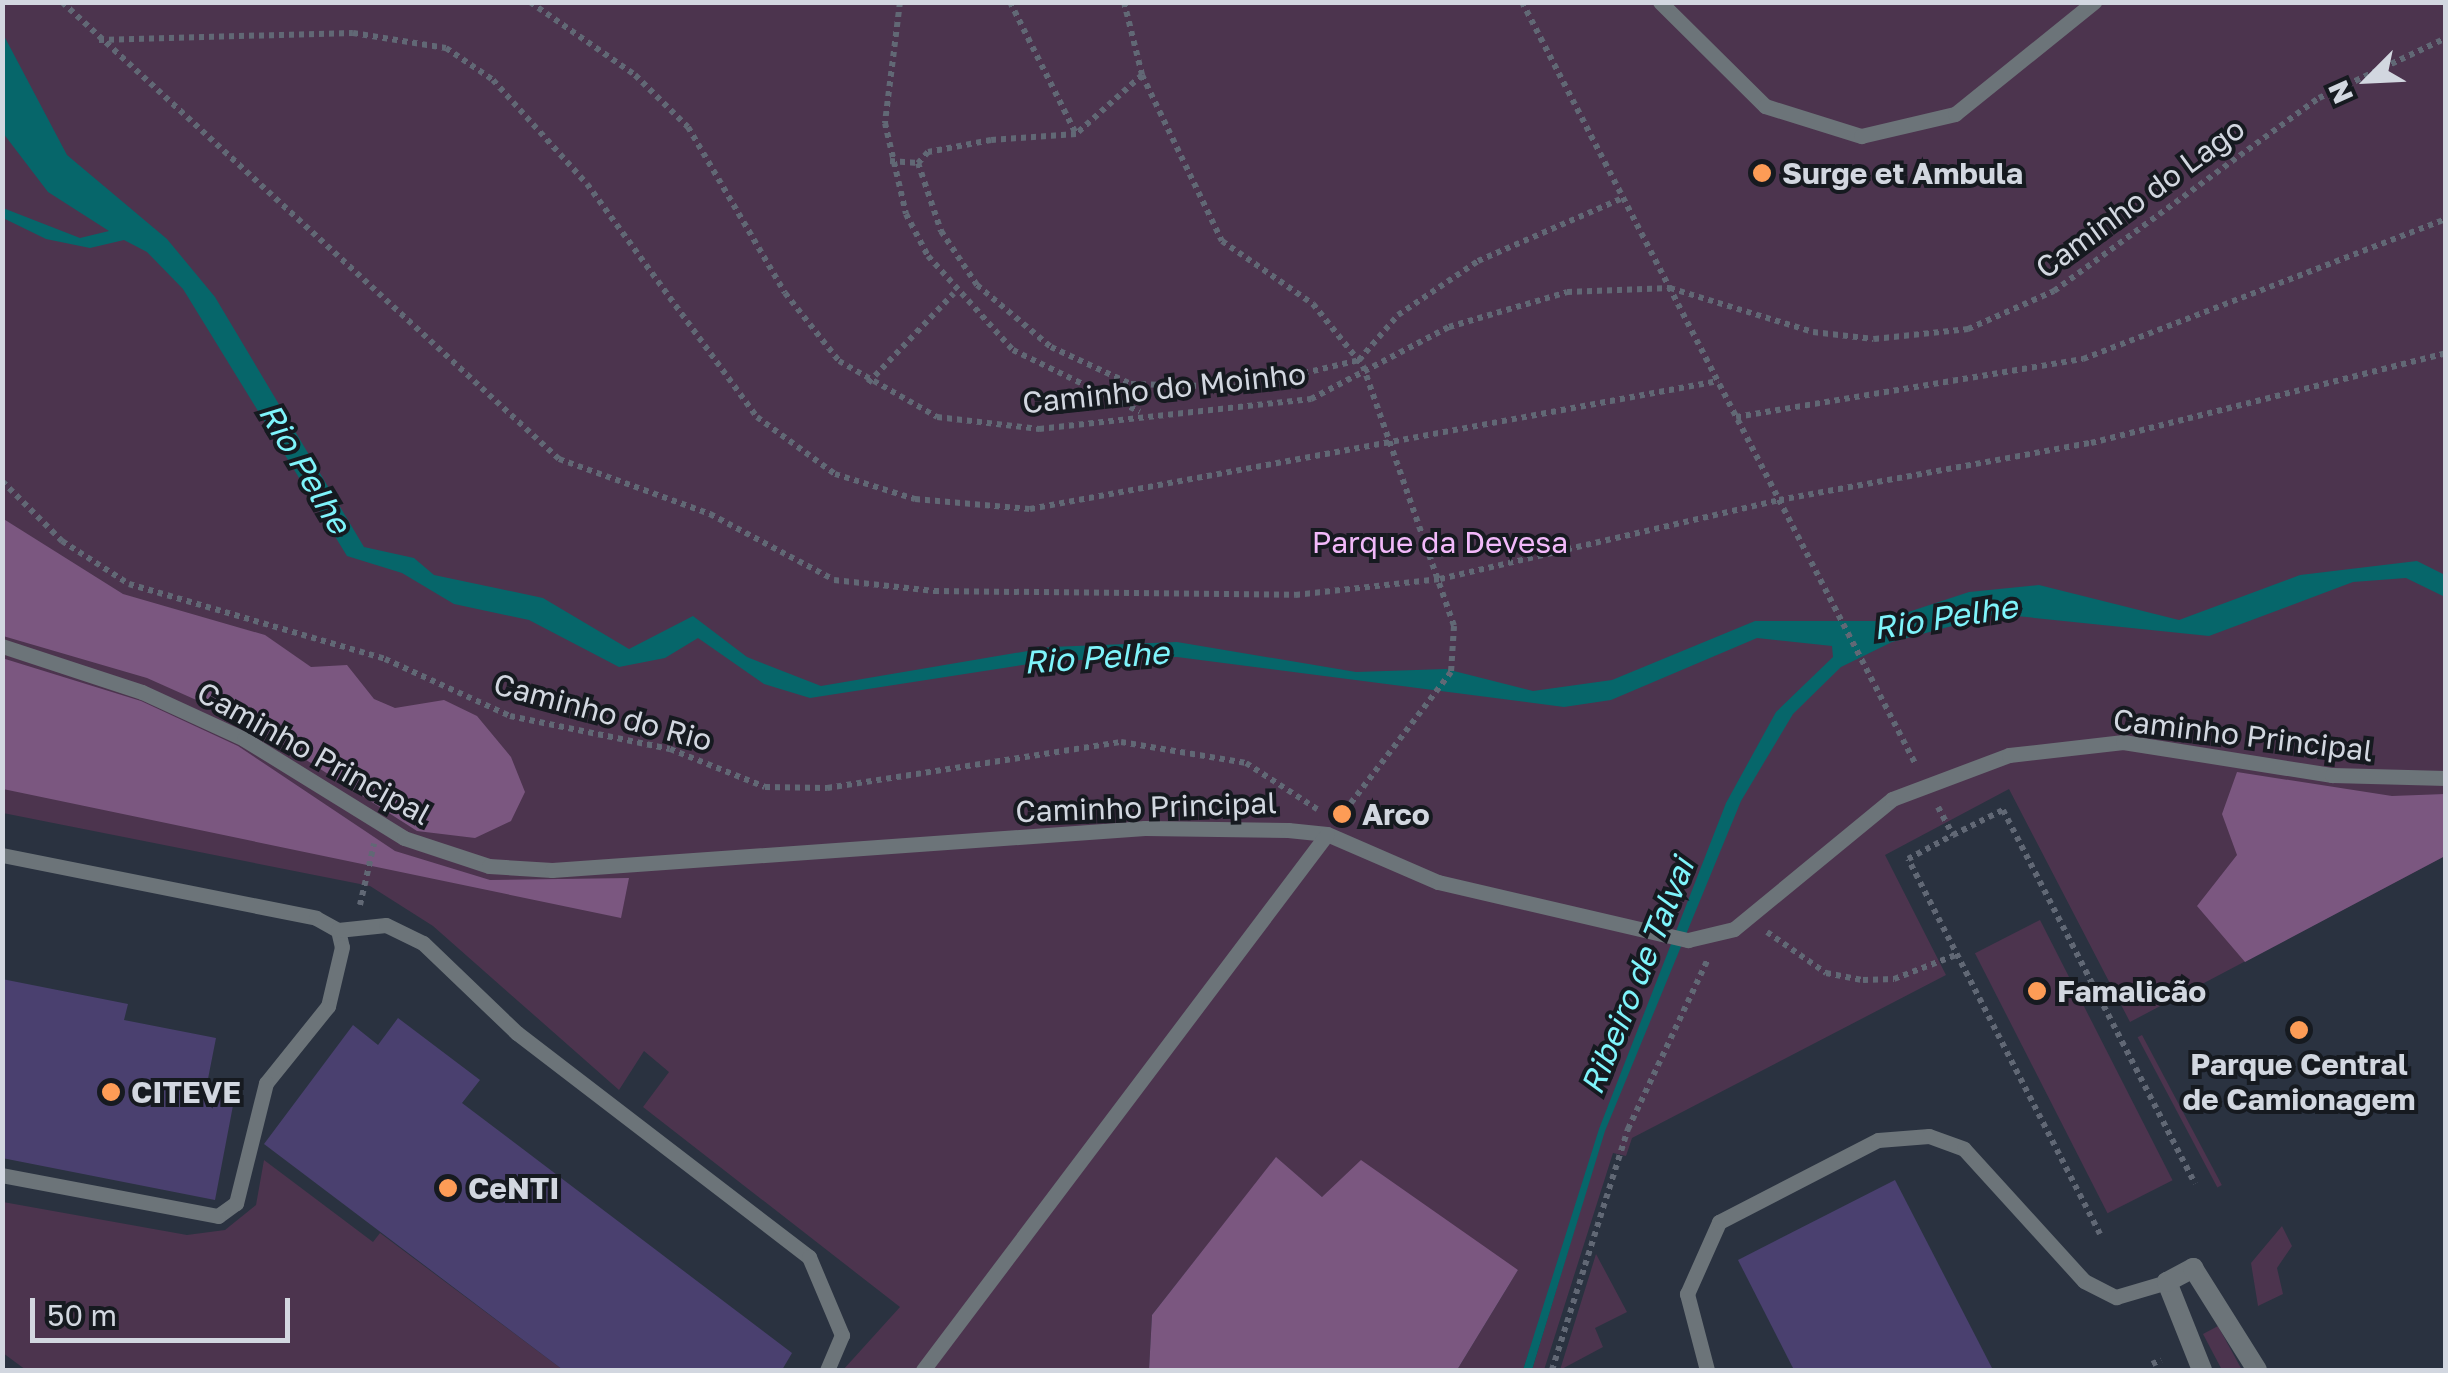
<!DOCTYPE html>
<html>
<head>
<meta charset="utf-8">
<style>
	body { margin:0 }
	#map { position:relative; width:2448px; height:1373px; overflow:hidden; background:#2a3240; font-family:"Golos Text",sans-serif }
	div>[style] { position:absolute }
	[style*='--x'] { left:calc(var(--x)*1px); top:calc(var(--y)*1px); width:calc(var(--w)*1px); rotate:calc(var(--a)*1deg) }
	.green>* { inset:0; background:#4c344e; transform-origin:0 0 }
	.forest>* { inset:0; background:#7b5780 }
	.water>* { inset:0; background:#06666a }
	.building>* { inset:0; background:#4a406f }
	.path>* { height:6px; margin-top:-3px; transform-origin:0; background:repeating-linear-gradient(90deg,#616875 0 5px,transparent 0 10px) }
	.service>* { height:15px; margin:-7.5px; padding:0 7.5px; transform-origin:7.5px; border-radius:7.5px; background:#6c7479 }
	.tertiary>* { height:20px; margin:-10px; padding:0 10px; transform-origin:10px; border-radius:10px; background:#6c7479 }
	.dots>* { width:28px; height:28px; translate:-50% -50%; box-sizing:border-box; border:5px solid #161a20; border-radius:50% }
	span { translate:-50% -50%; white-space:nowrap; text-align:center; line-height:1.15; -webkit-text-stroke:8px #161a20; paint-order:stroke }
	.poi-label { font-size:30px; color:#d2d7e0; font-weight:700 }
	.left { translate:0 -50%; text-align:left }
	.street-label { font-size:30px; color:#d2d7e0 }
	.park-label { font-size:30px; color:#f2b9fa }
	.water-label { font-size:32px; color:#7ef4fb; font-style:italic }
	.frame { position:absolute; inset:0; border:5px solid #d2d7e0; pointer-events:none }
	.north { position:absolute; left:2318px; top:30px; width:100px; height:100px; -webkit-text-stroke:8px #161a20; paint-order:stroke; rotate:246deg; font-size:28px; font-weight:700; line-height:40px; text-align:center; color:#d2d7e0 }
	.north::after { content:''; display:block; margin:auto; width:35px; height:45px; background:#d2d7e0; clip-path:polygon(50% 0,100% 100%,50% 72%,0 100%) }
	.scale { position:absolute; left:30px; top:1298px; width:260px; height:45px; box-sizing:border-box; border:5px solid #d2d7e0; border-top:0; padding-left:12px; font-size:30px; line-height:35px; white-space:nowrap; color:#d2d7e0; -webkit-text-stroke:8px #161a20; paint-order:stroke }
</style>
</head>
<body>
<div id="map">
	<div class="green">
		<i style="clip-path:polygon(3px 3px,2445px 3px,2445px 856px,2130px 1022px,2009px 789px,1885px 855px,1946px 975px,1632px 1138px,1626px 1156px,1613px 1153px,1544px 1370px,1532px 1370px,1604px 1131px,1523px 1370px,1457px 1370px,1518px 1270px,1322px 1197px,1276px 1158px,1152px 1315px,1149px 1370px,843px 1370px,900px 1307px,643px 1107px,669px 1072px,644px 1051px,619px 1090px,433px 926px,370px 886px,3px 813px)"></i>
		<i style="left:2040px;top:920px;width:292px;height:73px;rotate:63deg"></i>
		<i style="left:2142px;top:1035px;width:170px;height:5px;rotate:62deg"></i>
		<i style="clip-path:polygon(264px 1160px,373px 1242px,380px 1233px,563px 1370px,26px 1370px,3px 1353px,3px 1202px,187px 1235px,225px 1230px,256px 1205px)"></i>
		<i style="clip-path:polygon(2282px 1226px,2292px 1246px,2277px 1268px,2283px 1294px,2258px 1306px,2251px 1263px)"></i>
		<i style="clip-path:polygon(1596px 1254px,1627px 1312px,1595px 1328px,1603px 1347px,1560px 1370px)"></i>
		<i style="clip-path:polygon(2218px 1326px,2242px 1370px,2222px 1370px,2203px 1334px)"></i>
	</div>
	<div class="forest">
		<i style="clip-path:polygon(2px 518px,123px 594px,265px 635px,311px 667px,347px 665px,374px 699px,395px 708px,444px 700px,477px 716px,511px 757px,525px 792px,511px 821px,475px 838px,417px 831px,250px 724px,147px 678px,3px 636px)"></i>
		<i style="clip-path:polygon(2px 658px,141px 701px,238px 746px,395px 851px,490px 880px,629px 878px,621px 918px,3px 789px)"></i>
		<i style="clip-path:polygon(2237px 772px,2392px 796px,2445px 794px,2445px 856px,2245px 962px,2197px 906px,2237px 855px,2222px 814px)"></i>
		<i style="clip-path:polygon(1276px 1157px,1322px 1197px,1361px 1160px,1518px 1270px,1457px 1370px,1149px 1370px,1152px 1315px)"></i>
	</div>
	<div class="water">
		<i style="clip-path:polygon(2px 32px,67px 155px,167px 239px,215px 297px,364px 547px,414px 558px,434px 575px,543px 598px,629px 649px,693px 616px,747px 657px,821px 686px,1051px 647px,1177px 642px,1356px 672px,1446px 669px,1533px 691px,1612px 680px,1755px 621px,1881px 621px,1969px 592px,2039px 585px,2179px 620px,2300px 575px,2417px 561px,2445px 575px,2445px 597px,2406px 578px,2353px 582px,2209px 636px,1997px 614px,1892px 642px,1841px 667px,1793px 714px,1741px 801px,1605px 1131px,1532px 1370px,1523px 1370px,1599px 1129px,1726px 803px,1776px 712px,1833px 657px,1832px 646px,1757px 638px,1611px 700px,1564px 707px,1177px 657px,1048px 661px,810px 698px,764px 684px,698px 638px,665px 658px,619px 667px,529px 620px,454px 604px,402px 573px,347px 556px,183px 289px,147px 252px,124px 240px,90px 248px,46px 239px,3px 218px,3px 208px,80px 238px,109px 231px,48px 192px,3px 133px)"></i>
	</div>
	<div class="building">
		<i style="clip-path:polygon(2px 979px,128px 1004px,124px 1020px,216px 1038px,206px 1089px,235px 1095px,215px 1200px,2px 1158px)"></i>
		<i style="clip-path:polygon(398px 1018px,480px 1080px,462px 1103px,792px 1353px,782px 1370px,563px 1370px,264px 1144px,353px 1025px,378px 1045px)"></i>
		<i style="clip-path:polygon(1895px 1180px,1993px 1370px,1794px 1370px,1738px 1260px)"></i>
	</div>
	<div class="path">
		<i style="--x:62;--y:2;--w:675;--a:42.6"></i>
		<i style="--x:559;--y:459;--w:161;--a:20"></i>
		<i style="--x:710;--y:514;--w:140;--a:28"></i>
		<i style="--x:834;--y:580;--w:101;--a:6.3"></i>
		<i style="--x:934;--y:591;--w:361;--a:0.6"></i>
		<i style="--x:1295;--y:595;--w:146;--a:-6.3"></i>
		<i style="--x:1440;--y:579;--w:348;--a:-13.1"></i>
		<i style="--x:1779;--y:500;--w:317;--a:-10.4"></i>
		<i style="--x:2091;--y:443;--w:366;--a:-14.2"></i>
		<i style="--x:530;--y:2;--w:128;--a:34.8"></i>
		<i style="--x:635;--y:75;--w:74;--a:44.5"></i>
		<i style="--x:688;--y:127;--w:192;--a:59.7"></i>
		<i style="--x:785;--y:293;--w:87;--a:51.5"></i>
		<i style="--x:839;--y:361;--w:113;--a:29.7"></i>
		<i style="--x:937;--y:417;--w:103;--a:6.7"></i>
		<i style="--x:1039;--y:429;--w:274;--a:-6.3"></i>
		<i style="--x:1311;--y:399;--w:156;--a:-27.6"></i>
		<i style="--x:1449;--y:327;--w:123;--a:-16.5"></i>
		<i style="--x:1567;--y:292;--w:103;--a:-2.2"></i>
		<i style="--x:1670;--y:288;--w:150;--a:17.1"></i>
		<i style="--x:1813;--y:332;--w:61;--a:6.5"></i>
		<i style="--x:1874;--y:339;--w:95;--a:-6.1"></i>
		<i style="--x:1968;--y:329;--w:94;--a:-23.8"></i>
		<i style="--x:2054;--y:291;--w:328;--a:-36.1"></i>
		<i style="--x:2319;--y:98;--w:140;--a:-25.3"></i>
		<i style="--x:900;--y:2;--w:122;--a:97.1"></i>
		<i style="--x:885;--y:123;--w:93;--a:77"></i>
		<i style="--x:906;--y:214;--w:47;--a:62.4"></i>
		<i style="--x:928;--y:256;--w:127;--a:47.9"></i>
		<i style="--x:1013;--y:350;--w:141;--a:26"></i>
		<i style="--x:1010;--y:2;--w:148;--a:63.4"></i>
		<i style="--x:1124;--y:2;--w:75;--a:76.1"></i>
		<i style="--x:1142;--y:75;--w:184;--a:64.3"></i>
		<i style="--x:1222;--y:241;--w:111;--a:34.7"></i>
		<i style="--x:1313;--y:304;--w:80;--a:51.1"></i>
		<i style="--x:1363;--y:366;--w:275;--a:70.7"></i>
		<i style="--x:1454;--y:626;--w:46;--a:93.7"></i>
		<i style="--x:1451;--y:672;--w:183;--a:127.4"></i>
		<i style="--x:1522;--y:2;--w:859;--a:62.69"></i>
		<i style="--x:99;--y:40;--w:254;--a:-1.6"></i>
		<i style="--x:353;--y:33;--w:94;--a:9.2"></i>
		<i style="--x:446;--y:48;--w:57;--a:34.2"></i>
		<i style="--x:493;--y:80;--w:140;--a:47.9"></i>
		<i style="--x:587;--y:184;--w:288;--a:53.9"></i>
		<i style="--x:757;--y:417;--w:97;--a:36.2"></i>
		<i style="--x:835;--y:474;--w:84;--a:17.4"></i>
		<i style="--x:915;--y:499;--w:115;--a:5"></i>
		<i style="--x:1030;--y:509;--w:700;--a:-10.54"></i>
		<i style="--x:1142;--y:75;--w:89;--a:138.2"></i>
		<i style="--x:1076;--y:134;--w:85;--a:176"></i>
		<i style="--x:991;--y:140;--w:64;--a:169.2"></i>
		<i style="--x:928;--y:152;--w:15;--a:132"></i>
		<i style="--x:918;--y:163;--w:72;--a:71.3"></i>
		<i style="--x:941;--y:231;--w:65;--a:56.3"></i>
		<i style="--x:977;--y:285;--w:97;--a:40"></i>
		<i style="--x:1051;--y:347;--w:88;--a:24.8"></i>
		<i style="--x:1131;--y:384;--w:114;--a:1.5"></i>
		<i style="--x:1245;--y:387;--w:117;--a:-13.3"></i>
		<i style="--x:1359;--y:360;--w:60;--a:-49.1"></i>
		<i style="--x:1398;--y:315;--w:97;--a:-34"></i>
		<i style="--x:1478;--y:261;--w:158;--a:-23.5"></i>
		<i style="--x:890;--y:161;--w:28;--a:4"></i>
		<i style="--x:868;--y:383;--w:124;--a:-46.3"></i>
		<i style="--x:1736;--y:417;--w:352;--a:-9.5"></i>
		<i style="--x:2083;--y:359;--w:389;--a:-21.1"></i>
		<i style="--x:2;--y:481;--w:85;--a:45"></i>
		<i style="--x:62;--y:541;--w:80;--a:32.7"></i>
		<i style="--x:129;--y:584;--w:267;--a:16.3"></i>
		<i style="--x:385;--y:659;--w:137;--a:24.5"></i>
		<i style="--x:510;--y:716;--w:163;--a:11.7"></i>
		<i style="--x:670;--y:749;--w:102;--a:21.8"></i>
		<i style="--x:765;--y:787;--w:62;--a:0.9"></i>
		<i style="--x:827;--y:788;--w:298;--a:-8.9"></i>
		<i style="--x:1121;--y:742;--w:127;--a:9.5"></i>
		<i style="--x:1246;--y:763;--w:85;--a:32.9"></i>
		<i style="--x:1938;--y:807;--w:32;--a:62"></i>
		<i style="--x:360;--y:905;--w:63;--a:-77.1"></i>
		<i style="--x:1767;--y:932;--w:72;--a:34.8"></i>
		<i style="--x:1826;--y:973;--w:38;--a:11"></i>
		<i style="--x:1863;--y:980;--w:31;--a:-2"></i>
		<i style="--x:1894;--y:979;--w:66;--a:-21.2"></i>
		<i style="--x:2100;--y:1234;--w:421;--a:-117.1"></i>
		<i style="--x:1908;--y:859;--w:51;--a:-28.1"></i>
		<i style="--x:1953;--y:835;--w:56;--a:-26.6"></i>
		<i style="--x:2003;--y:810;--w:420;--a:62.8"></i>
		<i style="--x:2152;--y:1364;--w:10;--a:-24"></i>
		<i style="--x:1552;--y:1370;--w:253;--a:-72.5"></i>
		<i style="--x:1628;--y:1129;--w:188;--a:-64.8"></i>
	</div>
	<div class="service">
		<i style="--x:1660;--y:2;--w:148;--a:44.7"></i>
		<i style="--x:1765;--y:106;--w:101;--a:17.4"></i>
		<i style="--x:1861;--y:136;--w:97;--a:-13.2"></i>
		<i style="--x:1955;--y:114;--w:179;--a:-38.9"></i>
		<i style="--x:2;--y:646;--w:147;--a:18.2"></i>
		<i style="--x:142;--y:692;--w:112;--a:24.7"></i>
		<i style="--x:244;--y:739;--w:188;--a:31.7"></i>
		<i style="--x:404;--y:838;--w:89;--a:18.2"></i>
		<i style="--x:489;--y:866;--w:63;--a:3.6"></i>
		<i style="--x:552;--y:870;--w:594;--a:-4.05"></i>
		<i style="--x:1145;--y:828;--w:143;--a:0.8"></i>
		<i style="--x:1288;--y:830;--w:39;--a:6"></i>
		<i style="--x:1327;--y:834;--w:121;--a:23.4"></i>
		<i style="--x:1438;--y:882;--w:257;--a:13.1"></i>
		<i style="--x:1688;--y:940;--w:47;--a:-13.4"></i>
		<i style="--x:1734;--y:929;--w:205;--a:-39.4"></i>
		<i style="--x:1892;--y:799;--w:125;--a:-20.6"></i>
		<i style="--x:2009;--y:755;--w:115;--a:-6.5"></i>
		<i style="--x:2123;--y:742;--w:212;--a:9"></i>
		<i style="--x:2332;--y:775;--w:114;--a:1.5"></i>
		<i style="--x:2;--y:855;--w:320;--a:11.3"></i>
		<i style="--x:316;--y:918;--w:25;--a:29"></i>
		<i style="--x:338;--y:930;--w:17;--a:77"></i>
		<i style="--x:342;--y:947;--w:61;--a:103.3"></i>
		<i style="--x:328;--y:1006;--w:99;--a:128.8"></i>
		<i style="--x:266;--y:1083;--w:124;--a:104"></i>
		<i style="--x:236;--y:1203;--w:22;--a:144"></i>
		<i style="--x:218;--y:1216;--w:220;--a:-169.3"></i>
		<i style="--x:338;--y:930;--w:48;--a:-5.9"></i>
		<i style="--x:386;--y:925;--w:41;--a:25.9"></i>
		<i style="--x:423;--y:943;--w:130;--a:43.8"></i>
		<i style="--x:517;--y:1033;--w:368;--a:37.5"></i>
		<i style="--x:809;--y:1257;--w:85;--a:67.1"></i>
		<i style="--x:842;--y:1335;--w:38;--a:113"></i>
		<i style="--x:923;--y:1370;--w:671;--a:-52.99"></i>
		<i style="--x:1707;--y:1370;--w:79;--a:-104.7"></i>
		<i style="--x:1687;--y:1294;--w:79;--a:-66"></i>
		<i style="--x:1719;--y:1222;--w:179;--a:-27.3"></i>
		<i style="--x:1878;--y:1140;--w:51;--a:-4.5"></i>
		<i style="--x:1929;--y:1136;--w:37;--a:20"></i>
		<i style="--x:1964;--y:1149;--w:178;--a:47.7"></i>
		<i style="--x:2084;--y:1281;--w:36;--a:27"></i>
		<i style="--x:2116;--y:1297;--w:53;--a:-16.4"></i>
	</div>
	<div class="tertiary">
		<i style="--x:2202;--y:1370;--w:95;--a:-111.7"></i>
		<i style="--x:2167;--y:1282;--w:30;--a:-28"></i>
		<i style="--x:2193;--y:1268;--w:120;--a:57.9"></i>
	</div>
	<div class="dots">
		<i style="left:1762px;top:173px;background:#fd9c56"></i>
		<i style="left:1342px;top:814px;background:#fd9c56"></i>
		<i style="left:2037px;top:991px;background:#fd9c56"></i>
		<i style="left:2299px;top:1030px;background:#fd9c56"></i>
		<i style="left:111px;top:1092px;background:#fd9c56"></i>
		<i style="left:448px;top:1188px;background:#fd9c56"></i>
	</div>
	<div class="poi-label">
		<span class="left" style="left:1782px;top:173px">Surge et Ambula</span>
		<span class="left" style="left:1362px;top:814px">Arco</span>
		<span class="left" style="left:2057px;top:991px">Famalicão</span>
		<span style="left:2299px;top:1081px">Parque Central<br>de Camionagem</span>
		<span class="left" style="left:131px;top:1092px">CITEVE</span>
		<span class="left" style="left:468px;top:1188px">CeNTI</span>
	</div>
	<div class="street-label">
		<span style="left:2140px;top:198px;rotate:-36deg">Caminho do Lago</span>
		<span style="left:1164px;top:388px;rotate:-6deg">Caminho do Moinho</span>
		<span style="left:603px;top:712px;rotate:15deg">Caminho do Rio</span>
		<span style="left:2243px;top:735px;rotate:7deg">Caminho Principal</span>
		<span style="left:314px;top:753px;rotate:29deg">Caminho Principal</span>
		<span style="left:1146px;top:807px;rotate:-2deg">Caminho Principal</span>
	</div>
	<div class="park-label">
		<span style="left:1440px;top:542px">Parque da Devesa</span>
	</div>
	<div class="water-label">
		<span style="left:305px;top:468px;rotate:59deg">Rio Pelhe</span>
		<span style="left:1945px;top:617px;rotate:-9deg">Rio Pelhe</span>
		<span style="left:1096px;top:657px;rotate:-4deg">Rio Pelhe</span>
		<span style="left:1637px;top:976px;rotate:-68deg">Ribeiro de Talvai</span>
	</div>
	<div class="frame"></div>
	<div class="north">N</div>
	<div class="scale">50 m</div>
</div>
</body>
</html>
